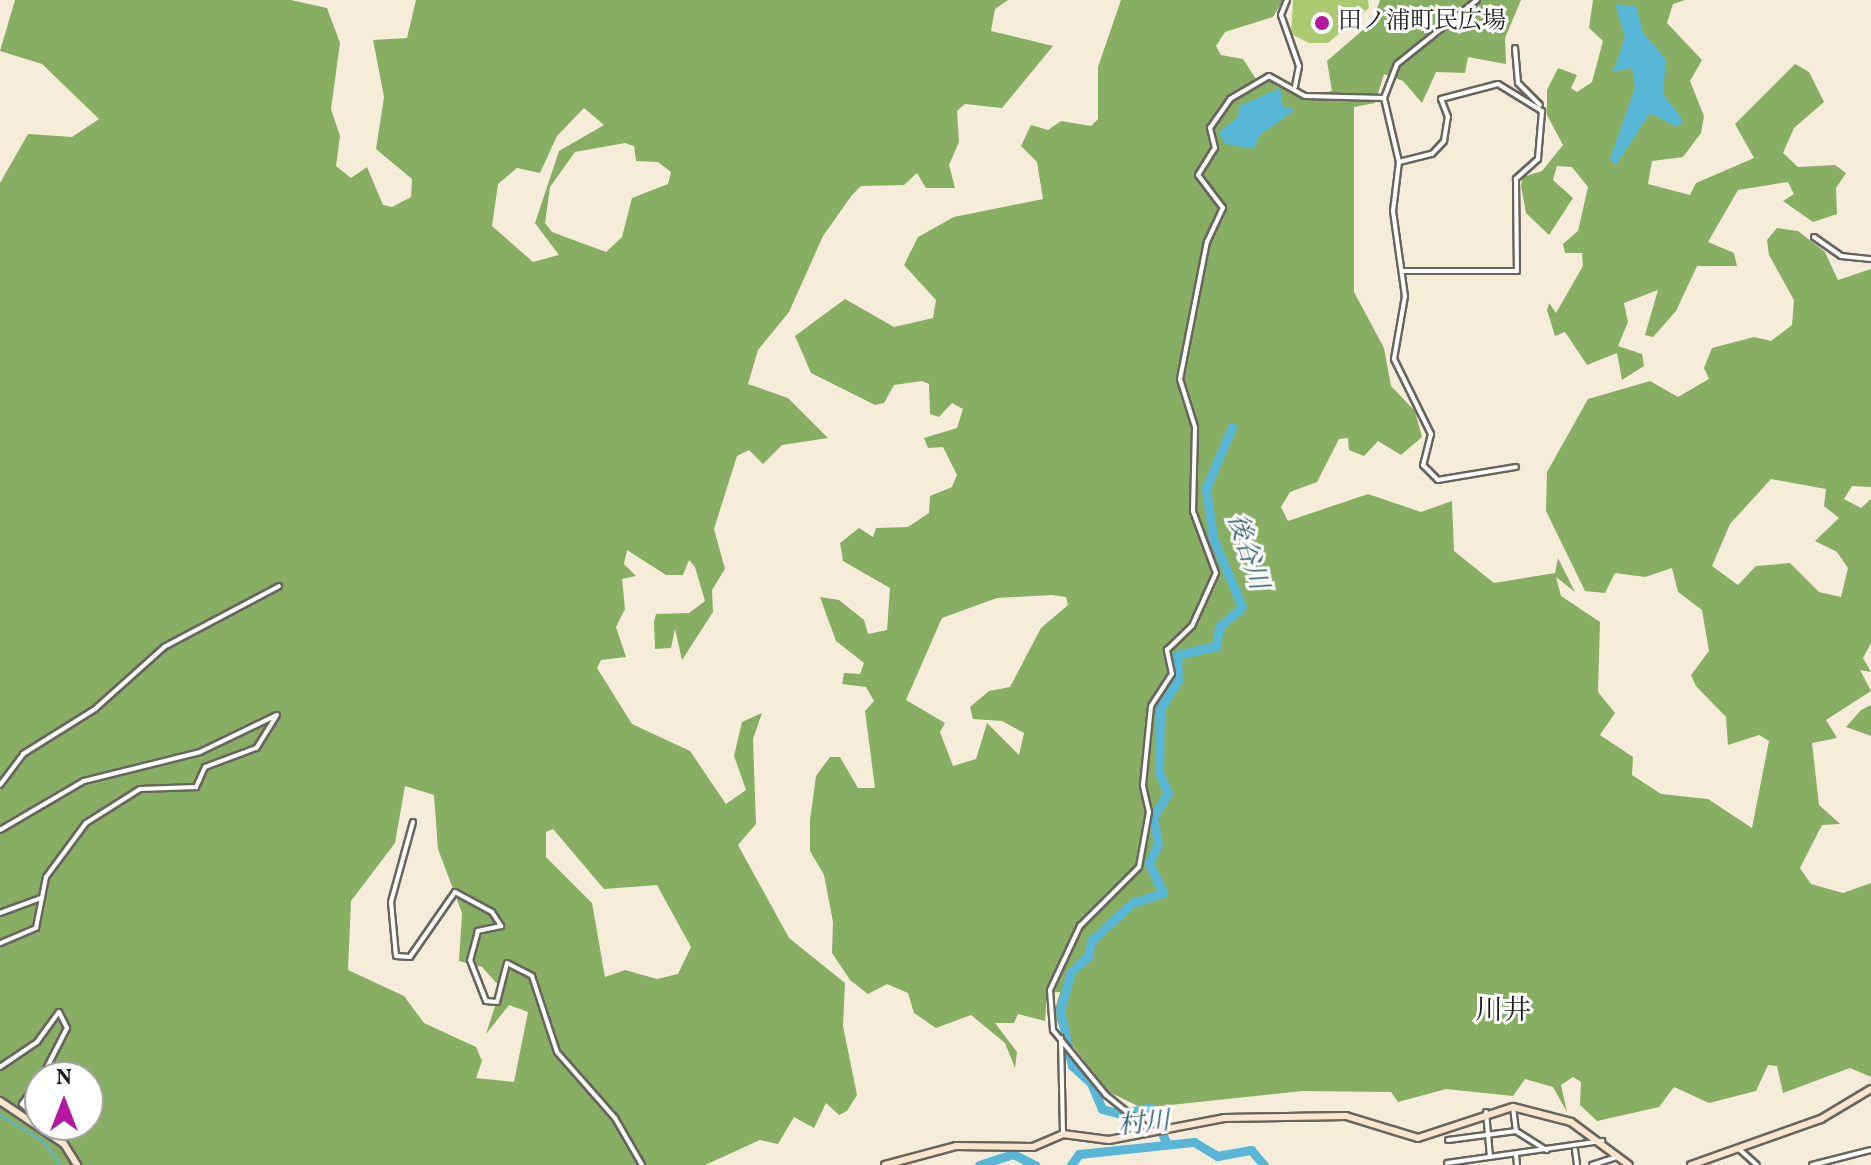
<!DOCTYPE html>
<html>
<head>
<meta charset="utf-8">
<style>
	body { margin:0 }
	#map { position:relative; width:1871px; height:1165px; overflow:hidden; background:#f5edd9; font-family:Vollkorn,"Noto Serif JP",serif }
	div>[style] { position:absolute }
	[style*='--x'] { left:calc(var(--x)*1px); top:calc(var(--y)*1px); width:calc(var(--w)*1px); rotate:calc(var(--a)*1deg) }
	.green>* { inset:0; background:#abca72 }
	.forest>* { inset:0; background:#88ae64 }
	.water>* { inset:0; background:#58b6d6 }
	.stream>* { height:2px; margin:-1px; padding:0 1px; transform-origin:1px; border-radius:1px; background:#58b6d6 }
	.river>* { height:9px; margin:-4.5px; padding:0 4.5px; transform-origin:4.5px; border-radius:4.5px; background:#58b6d6 }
	.roads { filter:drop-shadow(2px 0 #68655e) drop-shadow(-2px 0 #68655e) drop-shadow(0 2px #68655e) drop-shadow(0 -2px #68655e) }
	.minor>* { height:4px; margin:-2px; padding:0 2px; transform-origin:2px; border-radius:2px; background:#fff }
	.secondary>* { height:6px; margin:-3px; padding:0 3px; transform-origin:3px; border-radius:3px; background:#fce5cf }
	.dots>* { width:22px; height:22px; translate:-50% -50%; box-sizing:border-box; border:4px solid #fff; border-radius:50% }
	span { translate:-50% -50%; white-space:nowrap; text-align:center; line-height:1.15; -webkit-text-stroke:6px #fff; paint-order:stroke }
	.poi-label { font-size:24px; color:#1c1c1c }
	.left { translate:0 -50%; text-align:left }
	.water-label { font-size:26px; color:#376170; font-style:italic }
	.quarter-label { font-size:28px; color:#1c1c1c }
	.north { position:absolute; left:24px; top:1061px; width:80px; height:80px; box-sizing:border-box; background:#fff; border:2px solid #a4a4a4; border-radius:50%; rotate:0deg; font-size:22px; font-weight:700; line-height:32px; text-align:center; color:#1c1c1c }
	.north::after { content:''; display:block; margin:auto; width:28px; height:36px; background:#b5179e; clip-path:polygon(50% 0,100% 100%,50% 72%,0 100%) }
</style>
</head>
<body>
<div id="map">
	<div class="green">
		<i style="clip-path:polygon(1293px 0,1368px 0,1369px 8px,1328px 43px,1309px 43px,1291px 34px)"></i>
	</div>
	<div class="forest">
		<i style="clip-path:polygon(evenodd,15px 0,291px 0,327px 8px,340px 43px,331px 109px,340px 136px,336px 166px,351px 178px,367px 167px,383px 205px,392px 207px,411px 197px,412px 179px,376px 149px,384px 97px,373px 40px,407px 38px,416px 0,1008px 0,995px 9px,991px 31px,1053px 46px,1002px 108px,965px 104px,957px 111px,959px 142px,949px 165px,955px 188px,926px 188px,917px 173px,904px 185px,861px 186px,852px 195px,823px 236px,789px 312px,758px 350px,748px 384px,788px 398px,828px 438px,782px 445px,763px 464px,749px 450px,737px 456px,714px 529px,725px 569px,712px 590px,713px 612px,682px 660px,675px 629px,671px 648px,655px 649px,654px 622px,656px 614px,689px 613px,705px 601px,695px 567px,689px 560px,683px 575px,666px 575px,627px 550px,624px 564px,636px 576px,622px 579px,625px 609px,616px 627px,626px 657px,601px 660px,597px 668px,632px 724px,690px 751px,726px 804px,746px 790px,734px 756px,742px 722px,762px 713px,753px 739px,756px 824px,738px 845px,789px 938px,845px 983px,843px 1026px,857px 1095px,847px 1111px,839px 1115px,826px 1103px,814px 1128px,794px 1117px,778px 1144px,760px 1140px,705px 1165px,0 1165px,0 183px,28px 134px,72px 137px,99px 119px,42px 64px,0 51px,15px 0,584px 108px,604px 125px,559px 151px,535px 223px,559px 255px,533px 262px,492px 226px,498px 184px,517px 168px,540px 173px,557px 136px,584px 108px,15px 0,625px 143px,634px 146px,636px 161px,658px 162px,671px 172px,668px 184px,632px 198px,622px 237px,606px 252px,552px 232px,545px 223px,550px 187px,575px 152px,625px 143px,15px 0,405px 786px,434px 795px,438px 849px,462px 913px,459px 961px,482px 967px,501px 988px,486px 1034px,509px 1005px,528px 1012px,514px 1082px,476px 1078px,482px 1061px,476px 1047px,424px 1023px,404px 996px,348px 970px,351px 901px,395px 843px,405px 786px,15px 0,553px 829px,604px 889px,657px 885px,691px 947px,678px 974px,657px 979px,625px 970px,605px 977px,592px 903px,546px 857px,546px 832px,553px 829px,15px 0,40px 1077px,88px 1077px,88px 1125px,40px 1125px,40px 1077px)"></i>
		<i style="clip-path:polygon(evenodd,1121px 0,1283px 0,1273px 17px,1225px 32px,1216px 46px,1221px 55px,1243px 59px,1260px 85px,1272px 80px,1303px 97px,1332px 91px,1327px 61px,1372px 22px,1380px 0,1521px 0,1505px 38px,1506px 64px,1468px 57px,1465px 73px,1436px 72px,1422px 103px,1403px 81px,1384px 74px,1375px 103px,1354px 107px,1354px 292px,1384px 348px,1391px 386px,1415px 411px,1422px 437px,1401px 455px,1378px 441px,1364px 456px,1349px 450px,1348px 438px,1339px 439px,1317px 482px,1290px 492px,1281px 507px,1288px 521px,1368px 494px,1421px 512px,1452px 501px,1454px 551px,1494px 583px,1555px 573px,1558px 558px,1575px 592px,1556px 577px,1561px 596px,1600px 622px,1598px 692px,1615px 713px,1600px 735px,1633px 757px,1632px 775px,1661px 794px,1708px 799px,1752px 828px,1769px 741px,1759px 735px,1728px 745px,1726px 717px,1696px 686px,1691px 675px,1709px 651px,1702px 610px,1678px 592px,1672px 568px,1645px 577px,1615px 573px,1605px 593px,1585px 591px,1546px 511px,1547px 472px,1588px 399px,1650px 381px,1678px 397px,1709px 379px,1704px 368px,1712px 348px,1754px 337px,1771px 341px,1792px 325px,1794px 300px,1769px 255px,1767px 240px,1777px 228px,1798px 231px,1825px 252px,1838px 280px,1871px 269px,1871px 487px,1852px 486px,1844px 499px,1861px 508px,1871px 499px,1871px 643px,1863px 658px,1871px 672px,1860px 670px,1871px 691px,1826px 720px,1837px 738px,1812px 743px,1819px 805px,1840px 824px,1822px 825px,1800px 868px,1811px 884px,1843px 893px,1871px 883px,1871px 1077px,1850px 1068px,1783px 1093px,1777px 1066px,1768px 1065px,1756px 1091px,1709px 1103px,1674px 1087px,1659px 1107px,1597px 1121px,1580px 1105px,1581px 1082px,1573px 1077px,1561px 1085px,1567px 1112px,1553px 1087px,1525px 1079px,1513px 1096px,1446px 1089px,1398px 1102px,1391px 1092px,1302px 1091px,1142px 1108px,1109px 1092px,1061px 1031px,1054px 1013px,1060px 992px,1047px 993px,1045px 1021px,1018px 1014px,1014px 1023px,995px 1023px,1017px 1052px,1015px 1068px,1005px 1043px,971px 1015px,936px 1028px,914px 1013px,908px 993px,887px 984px,868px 994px,850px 980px,832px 953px,833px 922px,824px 875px,810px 851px,810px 820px,816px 776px,830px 757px,840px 757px,858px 788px,875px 788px,865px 711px,874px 701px,866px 687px,842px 684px,844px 673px,860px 674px,864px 663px,836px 641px,820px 597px,839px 600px,864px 620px,868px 634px,887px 630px,890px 588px,843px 561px,840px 543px,859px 528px,873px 537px,876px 528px,908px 527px,929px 513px,930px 496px,952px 487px,957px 475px,943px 447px,928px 448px,924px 438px,957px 428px,963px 409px,952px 403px,939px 417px,930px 414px,929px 384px,922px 381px,894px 385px,884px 403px,875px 405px,811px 373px,795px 336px,845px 299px,894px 327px,933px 318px,936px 300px,904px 265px,918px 237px,954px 217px,1043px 199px,1037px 162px,1021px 146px,1031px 125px,1048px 130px,1061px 121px,1091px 126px,1098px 119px,1098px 67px,1121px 0,1771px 479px,1826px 489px,1824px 506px,1839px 518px,1815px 541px,1837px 552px,1848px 568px,1841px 597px,1819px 592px,1790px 563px,1756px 566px,1738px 585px,1712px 566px,1730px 524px,1771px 479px,1121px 0,1052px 595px,1066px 597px,1068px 605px,1041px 628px,1010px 687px,989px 691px,970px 707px,973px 719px,1002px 721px,1024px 733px,1019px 755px,987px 723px,976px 759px,953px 766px,940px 732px,945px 723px,906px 700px,942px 618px,997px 598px,1052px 595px)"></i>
		<i style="clip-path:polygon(1593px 0,1685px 0,1673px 4px,1667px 23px,1702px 60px,1690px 81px,1704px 116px,1701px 133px,1683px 157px,1652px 161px,1648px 184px,1690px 195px,1696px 183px,1754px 158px,1735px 124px,1795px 64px,1809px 72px,1824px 102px,1794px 128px,1783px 153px,1798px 167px,1835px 165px,1846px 173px,1836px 188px,1837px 214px,1813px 222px,1783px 201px,1794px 194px,1788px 182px,1738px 190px,1708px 242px,1734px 253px,1737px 266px,1697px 266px,1676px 311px,1653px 337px,1645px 335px,1658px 290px,1624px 303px,1628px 322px,1618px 346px,1642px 354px,1644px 366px,1622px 380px,1617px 353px,1587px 365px,1565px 332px,1555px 336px,1547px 310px,1549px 303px,1556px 313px,1583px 266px,1582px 253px,1565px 253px,1563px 244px,1578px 231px,1588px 187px,1572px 167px,1557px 166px,1553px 180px,1573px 198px,1549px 235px,1526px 213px,1521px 186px,1523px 177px,1542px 171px,1563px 145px,1547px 115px,1547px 90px,1558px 68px,1577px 75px,1571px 88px,1577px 92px,1592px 82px,1603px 41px,1589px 28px)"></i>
		<i style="clip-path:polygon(1871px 705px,1871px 736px,1846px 727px,1861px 710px)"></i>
	</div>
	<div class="water">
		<i style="clip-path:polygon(1615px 4px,1636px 6px,1643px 33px,1666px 59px,1663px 94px,1683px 120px,1677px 127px,1650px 113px,1616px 165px,1610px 159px,1635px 88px,1632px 68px,1613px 72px,1625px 37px)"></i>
		<i style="clip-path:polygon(1280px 88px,1283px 107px,1296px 109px,1259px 136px,1254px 149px,1225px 144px,1219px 132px,1238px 117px,1239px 106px)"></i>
	</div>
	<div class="stream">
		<i style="--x:0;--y:1115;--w:52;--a:31.5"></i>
		<i style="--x:44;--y:1142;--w:29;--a:54"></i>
	</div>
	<div class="river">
		<i style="--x:1167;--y:1144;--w:41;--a:-114.7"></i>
		<i style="--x:1150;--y:1107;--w:30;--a:166"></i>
		<i style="--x:1121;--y:1114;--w:20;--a:-165"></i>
		<i style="--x:1102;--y:1109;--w:28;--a:-113"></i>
		<i style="--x:1091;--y:1083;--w:25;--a:-138"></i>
		<i style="--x:1072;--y:1066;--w:57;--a:-102.1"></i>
		<i style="--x:1060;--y:1010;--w:40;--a:-74"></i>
		<i style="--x:1071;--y:972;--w:23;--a:-43"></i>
		<i style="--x:1088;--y:956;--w:15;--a:-79"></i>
		<i style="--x:1091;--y:941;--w:56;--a:-42.8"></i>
		<i style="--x:1132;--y:903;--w:33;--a:-18"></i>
		<i style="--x:1163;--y:893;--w:33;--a:-115"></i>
		<i style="--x:1149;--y:863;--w:21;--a:-65"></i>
		<i style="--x:1158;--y:844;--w:27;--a:-100"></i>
		<i style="--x:1153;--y:817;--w:28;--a:-58"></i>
		<i style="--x:1168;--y:793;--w:22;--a:-114"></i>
		<i style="--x:1159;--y:773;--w:64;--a:-89.1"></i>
		<i style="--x:1160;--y:709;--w:34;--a:-58"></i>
		<i style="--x:1178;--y:680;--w:25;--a:-92"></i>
		<i style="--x:1177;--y:655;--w:40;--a:-13"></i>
		<i style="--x:1216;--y:646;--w:19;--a:-81"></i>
		<i style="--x:1219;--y:627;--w:30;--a:-41"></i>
		<i style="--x:1242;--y:607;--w:75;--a:-112.8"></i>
		<i style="--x:1213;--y:538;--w:50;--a:-98"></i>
		<i style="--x:1206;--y:488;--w:66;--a:-66.9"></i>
		<i style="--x:979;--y:1165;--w:36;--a:-18"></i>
		<i style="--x:1013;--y:1154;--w:25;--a:27"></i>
		<i style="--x:1071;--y:1165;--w:14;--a:-54"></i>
		<i style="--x:1079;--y:1154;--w:116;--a:-6"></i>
		<i style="--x:1194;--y:1142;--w:27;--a:31"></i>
		<i style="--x:1217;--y:1156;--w:35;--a:-10"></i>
		<i style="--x:1251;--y:1150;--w:20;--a:49"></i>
	</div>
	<div class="roads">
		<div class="minor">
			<i style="--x:1287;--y:0;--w:16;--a:112"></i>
			<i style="--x:1281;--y:15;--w:54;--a:70.6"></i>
			<i style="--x:1299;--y:66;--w:21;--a:101"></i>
			<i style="--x:1477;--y:0;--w:102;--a:141.3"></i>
			<i style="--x:1397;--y:64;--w:36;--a:111"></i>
			<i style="--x:1384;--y:98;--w:66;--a:76.8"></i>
			<i style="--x:1399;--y:162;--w:49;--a:97"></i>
			<i style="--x:1393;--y:211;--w:86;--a:82"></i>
			<i style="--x:1405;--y:296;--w:64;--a:99.9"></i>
			<i style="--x:1394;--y:359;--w:84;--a:63.7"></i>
			<i style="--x:1431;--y:434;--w:32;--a:104"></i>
			<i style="--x:1423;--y:465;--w:21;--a:45"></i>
			<i style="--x:1438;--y:480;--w:79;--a:-9.5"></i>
			<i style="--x:1515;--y:48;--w:35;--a:85"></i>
			<i style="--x:1518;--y:83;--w:31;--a:45"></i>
			<i style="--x:1399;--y:162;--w:34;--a:-14"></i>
			<i style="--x:1432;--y:154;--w:18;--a:-47"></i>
			<i style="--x:1444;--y:141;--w:24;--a:-81"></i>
			<i style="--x:1448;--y:117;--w:19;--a:-111"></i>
			<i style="--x:1441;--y:99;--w:59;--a:-14.7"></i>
			<i style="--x:1498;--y:84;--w:52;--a:31.5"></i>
			<i style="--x:1542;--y:111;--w:48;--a:94.8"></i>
			<i style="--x:1538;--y:159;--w:30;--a:138"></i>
			<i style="--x:1516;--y:179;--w:92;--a:89.4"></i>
			<i style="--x:1517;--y:271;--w:114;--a:180"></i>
			<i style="--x:1814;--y:237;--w:33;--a:35"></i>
			<i style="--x:1841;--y:256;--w:30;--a:6"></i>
			<i style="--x:0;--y:785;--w:39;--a:-53"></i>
			<i style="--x:23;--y:754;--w:85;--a:-32"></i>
			<i style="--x:95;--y:709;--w:93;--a:-41.9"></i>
			<i style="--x:164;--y:647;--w:130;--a:-27.9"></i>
			<i style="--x:413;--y:822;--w:83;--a:105.4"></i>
			<i style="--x:391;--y:902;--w:54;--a:84.7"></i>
			<i style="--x:396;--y:956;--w:14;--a:4"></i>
			<i style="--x:410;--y:957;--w:79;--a:-55.3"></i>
			<i style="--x:455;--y:892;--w:42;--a:28.4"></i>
			<i style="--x:492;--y:912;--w:17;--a:57"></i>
			<i style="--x:501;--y:926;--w:24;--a:168"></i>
			<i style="--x:478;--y:931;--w:30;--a:105"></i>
			<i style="--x:470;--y:960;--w:44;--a:68.7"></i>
			<i style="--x:486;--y:1001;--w:11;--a:5"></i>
			<i style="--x:497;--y:1002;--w:40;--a:-75.6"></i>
			<i style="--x:507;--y:963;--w:28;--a:27"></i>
			<i style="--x:532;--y:976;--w:80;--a:71.8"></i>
			<i style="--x:557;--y:1052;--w:88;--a:48.7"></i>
			<i style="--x:615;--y:1118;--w:54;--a:60.1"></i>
			<i style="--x:0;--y:830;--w:97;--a:-30.3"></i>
			<i style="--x:84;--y:781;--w:120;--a:-14"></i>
			<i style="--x:200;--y:752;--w:85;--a:-25.7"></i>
			<i style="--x:277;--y:715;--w:39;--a:122"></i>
			<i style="--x:256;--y:748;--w:54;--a:159.6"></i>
			<i style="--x:205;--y:767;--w:22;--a:114"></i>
			<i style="--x:196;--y:787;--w:56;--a:178"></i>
			<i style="--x:140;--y:789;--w:64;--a:147.8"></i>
			<i style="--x:86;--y:823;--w:67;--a:126.5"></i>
			<i style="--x:46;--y:877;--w:52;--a:101.1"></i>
			<i style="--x:36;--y:928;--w:39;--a:157"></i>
			<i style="--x:0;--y:913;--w:44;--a:-20.1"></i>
			<i style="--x:1061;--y:1038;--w:96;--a:88.8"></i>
			<i style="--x:0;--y:1067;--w:45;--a:-34"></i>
			<i style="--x:37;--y:1042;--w:37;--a:-54"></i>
			<i style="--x:59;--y:1012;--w:18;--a:63"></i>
			<i style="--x:67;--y:1028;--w:55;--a:117"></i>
			<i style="--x:40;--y:1079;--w:31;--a:126"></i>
			<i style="--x:22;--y:1104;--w:25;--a:45"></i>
			<i style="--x:1513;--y:1107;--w:24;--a:83"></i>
			<i style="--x:1486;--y:1112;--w:45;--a:84.9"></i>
			<i style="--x:1147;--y:1128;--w:53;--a:-141.2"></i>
			<i style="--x:1106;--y:1095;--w:84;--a:-129.2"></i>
			<i style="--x:1053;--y:1030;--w:40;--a:-94.3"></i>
			<i style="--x:1050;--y:990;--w:71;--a:-64.9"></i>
			<i style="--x:1080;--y:926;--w:83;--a:-45"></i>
			<i style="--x:1139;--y:867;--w:56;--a:-79.7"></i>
			<i style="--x:1149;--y:812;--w:28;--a:-103"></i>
			<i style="--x:1143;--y:785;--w:79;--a:-84.2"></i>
			<i style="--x:1151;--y:706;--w:38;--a:-57"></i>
			<i style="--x:1172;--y:674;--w:25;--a:-102"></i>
			<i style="--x:1167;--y:650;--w:35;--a:-44"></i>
			<i style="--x:1192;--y:626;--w:58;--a:-65.6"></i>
			<i style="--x:1216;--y:573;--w:66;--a:-110.4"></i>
			<i style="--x:1193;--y:511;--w:84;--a:-88.6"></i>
			<i style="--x:1195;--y:427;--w:50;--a:-107.4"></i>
			<i style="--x:1180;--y:379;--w:140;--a:-78.9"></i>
			<i style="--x:1207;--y:242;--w:38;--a:-65"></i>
			<i style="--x:1223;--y:208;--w:41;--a:-127.1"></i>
			<i style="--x:1198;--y:175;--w:32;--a:-58"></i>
			<i style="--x:1215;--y:148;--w:21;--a:-104"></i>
			<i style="--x:1210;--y:128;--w:35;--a:-55"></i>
			<i style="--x:1230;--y:99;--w:45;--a:-30.5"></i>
			<i style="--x:1269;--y:76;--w:41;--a:29.1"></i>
			<i style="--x:1305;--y:96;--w:79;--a:1.5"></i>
			<i style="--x:1448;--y:1140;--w:69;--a:-7.5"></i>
			<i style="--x:1516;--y:1131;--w:36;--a:32"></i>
			<i style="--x:1739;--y:1149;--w:24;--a:42"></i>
			<i style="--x:1575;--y:1150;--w:15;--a:82"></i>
			<i style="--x:1516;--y:1155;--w:10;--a:84"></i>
			<i style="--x:1447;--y:1163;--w:157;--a:-8.1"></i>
			<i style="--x:1592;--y:1165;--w:25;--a:-18"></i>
			<i style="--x:1812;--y:1165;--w:61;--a:-14.3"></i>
		</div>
		<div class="secondary">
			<i style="--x:0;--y:1101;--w:77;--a:33.9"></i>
			<i style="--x:64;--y:1144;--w:25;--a:58"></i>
			<i style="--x:885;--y:1165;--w:73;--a:-15"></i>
			<i style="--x:956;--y:1146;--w:77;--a:0.7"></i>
			<i style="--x:1033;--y:1147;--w:33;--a:-23"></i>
			<i style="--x:1063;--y:1134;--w:46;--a:7.4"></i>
			<i style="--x:1109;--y:1140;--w:117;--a:-10.8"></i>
			<i style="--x:1224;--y:1118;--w:122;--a:-0.9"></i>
			<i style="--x:1346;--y:1116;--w:75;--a:17"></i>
			<i style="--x:1418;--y:1138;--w:100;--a:-18.1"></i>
			<i style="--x:1513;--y:1107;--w:60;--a:14.5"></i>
			<i style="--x:1571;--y:1122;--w:72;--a:36.6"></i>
			<i style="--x:1691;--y:1165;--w:138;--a:-19.5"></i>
			<i style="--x:1821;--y:1119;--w:58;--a:-31"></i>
		</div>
	</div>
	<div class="dots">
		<i style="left:1322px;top:23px;background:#b5179e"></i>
	</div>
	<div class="poi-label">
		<span class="left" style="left:1338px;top:23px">田ノ浦町民広場</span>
	</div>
	<div class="water-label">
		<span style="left:1246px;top:552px;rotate:72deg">後谷川</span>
		<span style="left:1144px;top:1125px;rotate:-6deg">村川</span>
	</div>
	<div class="quarter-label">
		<span style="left:1503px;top:1012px">川井</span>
	</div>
	<div class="north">N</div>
</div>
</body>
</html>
